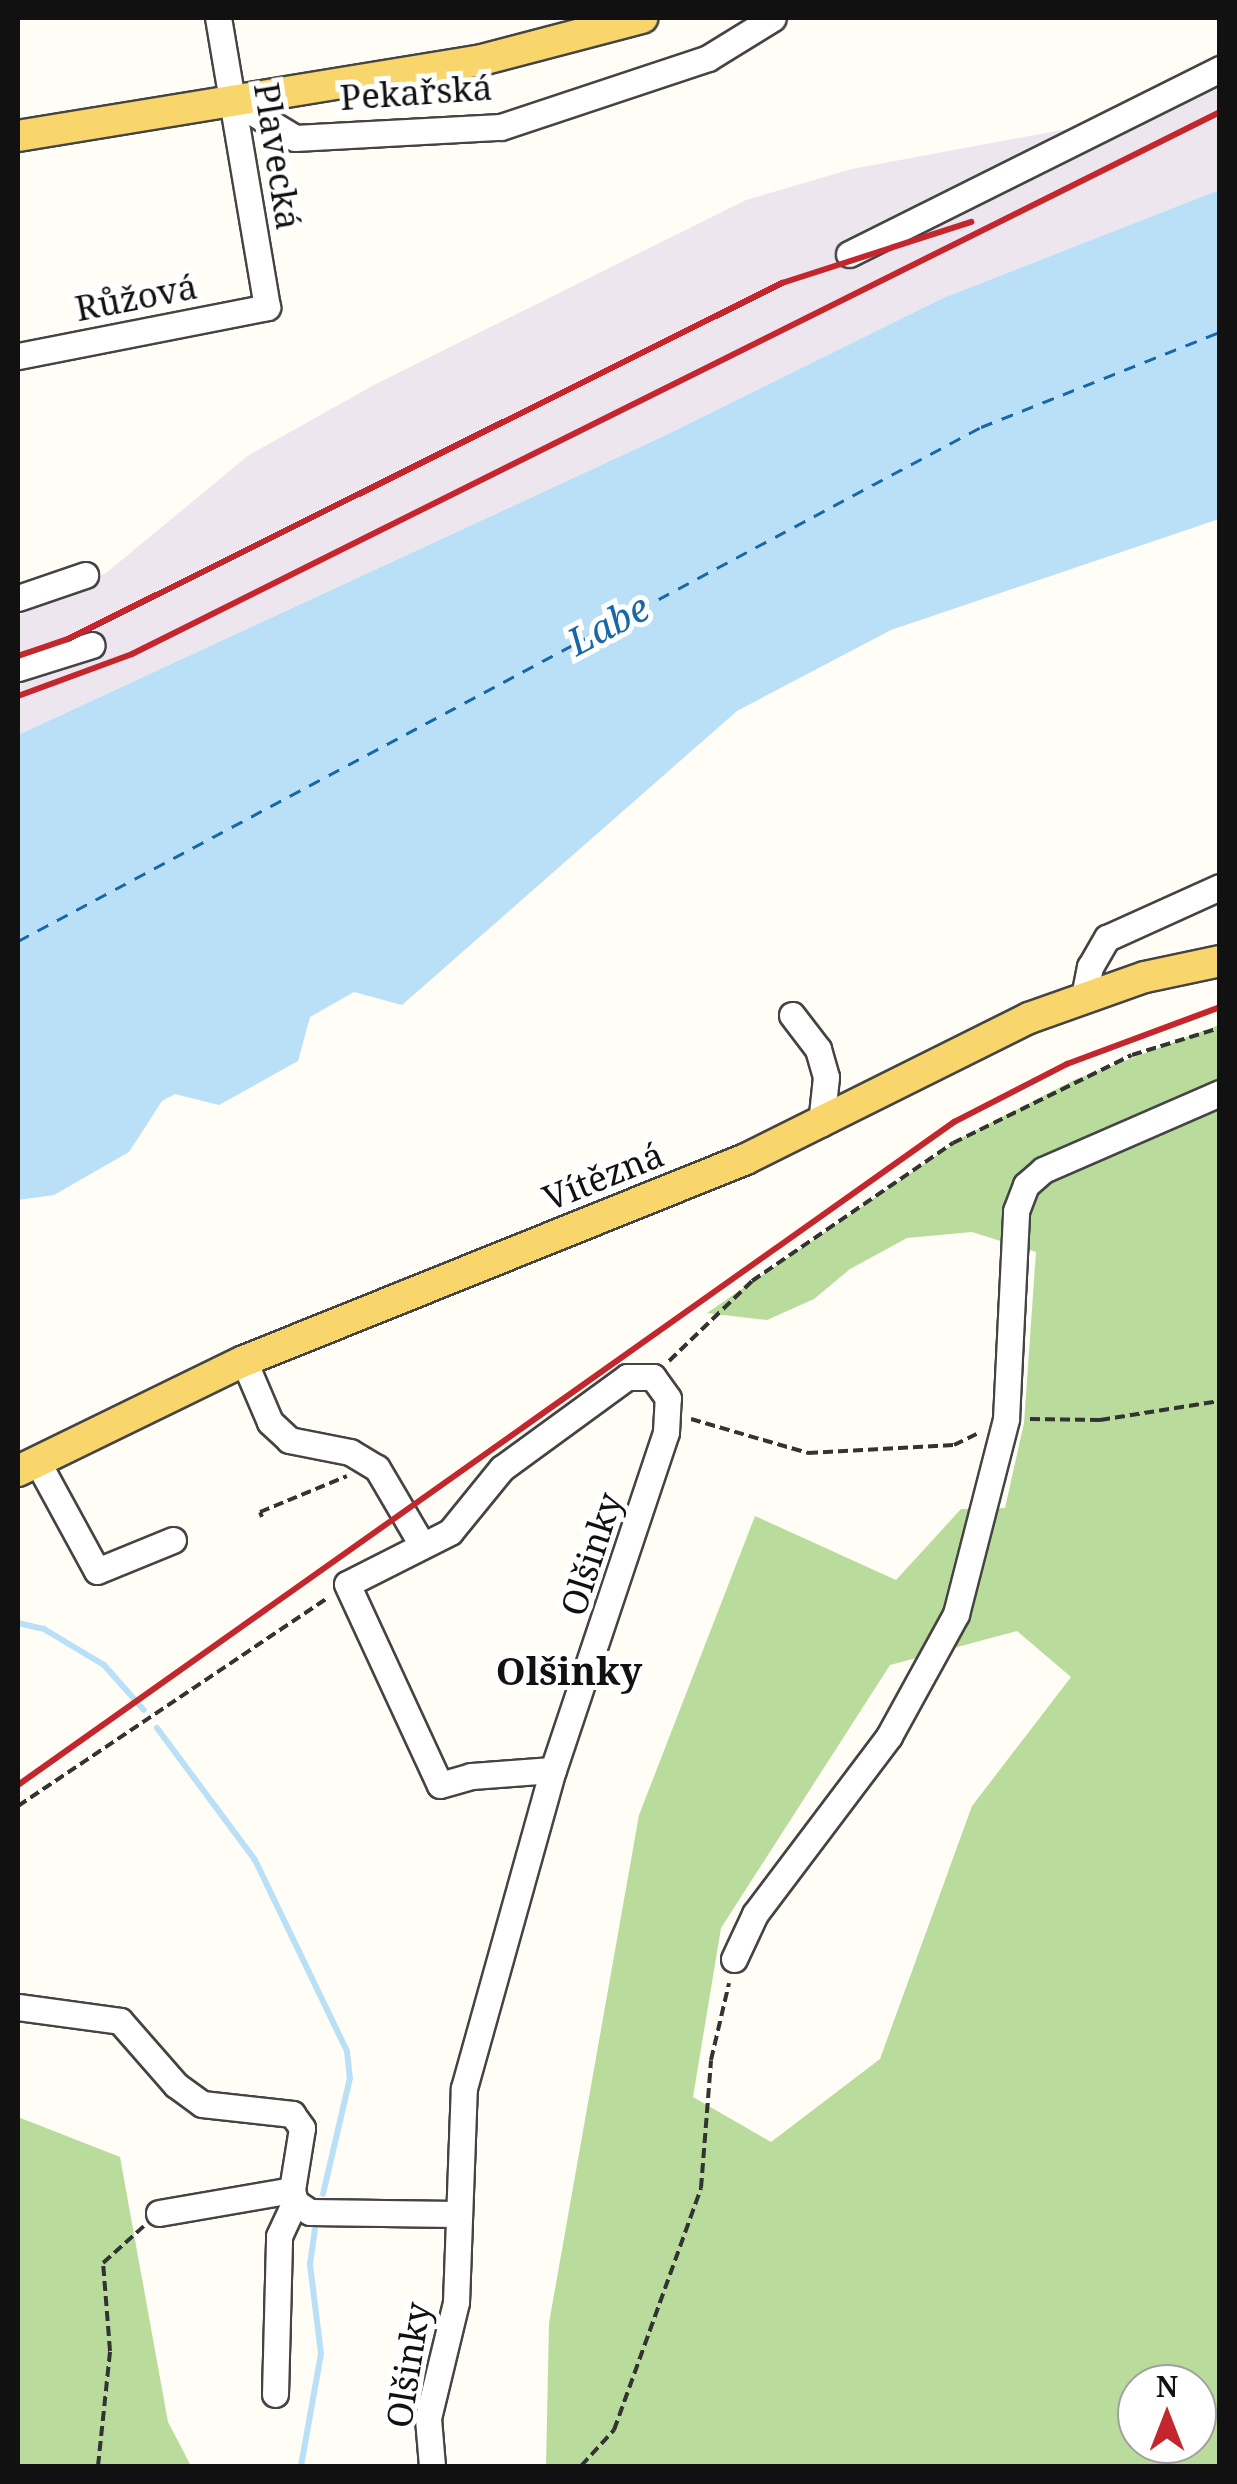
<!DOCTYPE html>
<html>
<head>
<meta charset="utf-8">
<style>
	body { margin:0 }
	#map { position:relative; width:1237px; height:2484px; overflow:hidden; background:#fffdf5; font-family:"Noto Serif",serif }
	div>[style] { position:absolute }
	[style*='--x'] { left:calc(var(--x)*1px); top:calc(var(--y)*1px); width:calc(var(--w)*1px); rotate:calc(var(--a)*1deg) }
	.industrial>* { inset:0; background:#eee6ef }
	.forest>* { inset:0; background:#b9dc9c }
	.water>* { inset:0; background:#b9e0f7 }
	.stream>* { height:6px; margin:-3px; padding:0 3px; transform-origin:3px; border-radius:3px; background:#b9e0f7 }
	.ferry>* { height:2.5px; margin-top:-1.25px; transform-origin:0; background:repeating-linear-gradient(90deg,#1768a6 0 12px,transparent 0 22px) }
	.path>* { height:4px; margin-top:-2px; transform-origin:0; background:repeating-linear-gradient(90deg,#333 0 10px,transparent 0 15px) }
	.roads { filter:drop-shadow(2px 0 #444) drop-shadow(-2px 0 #444) drop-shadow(0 2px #444) drop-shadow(0 -2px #444) }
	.minor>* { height:25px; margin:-12.5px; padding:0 12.5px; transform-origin:12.5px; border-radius:12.5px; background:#fff }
	.major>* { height:30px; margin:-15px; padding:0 15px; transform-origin:15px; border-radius:15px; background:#f9d66b }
	.rail>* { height:6px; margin:-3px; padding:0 3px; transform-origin:3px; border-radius:3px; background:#c4262e }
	span { translate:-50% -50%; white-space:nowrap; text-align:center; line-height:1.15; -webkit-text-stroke:10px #fff; paint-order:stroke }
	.street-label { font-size:35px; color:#111 }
	.water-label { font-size:38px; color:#1768a6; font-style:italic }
	.neighbourhood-label { font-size:38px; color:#111; font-weight:700 }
	.frame { position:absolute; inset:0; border:20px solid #111; pointer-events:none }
	.north { position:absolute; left:1117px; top:2364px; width:100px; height:100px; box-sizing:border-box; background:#fff; border:2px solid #a0a0a0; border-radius:50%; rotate:0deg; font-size:28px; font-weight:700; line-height:40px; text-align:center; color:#111 }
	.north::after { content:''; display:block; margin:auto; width:35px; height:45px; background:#c4262e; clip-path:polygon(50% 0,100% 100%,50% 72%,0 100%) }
</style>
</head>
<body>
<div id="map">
	<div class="industrial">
		<i style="clip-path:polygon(1219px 62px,1219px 190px,943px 298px,664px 436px,18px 735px,18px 616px,106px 573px,249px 455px,374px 385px,746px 200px,852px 169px,1099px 123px)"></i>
	</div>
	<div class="forest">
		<i style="clip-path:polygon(evenodd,1219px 1025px,1219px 2466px,546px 2466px,549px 2323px,639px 1815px,755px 1516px,896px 1580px,961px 1509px,1005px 1508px,1024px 1423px,1036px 1252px,972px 1232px,907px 1238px,850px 1269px,814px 1299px,767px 1320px,707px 1313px,963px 1137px,1074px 1080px,1219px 1025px,1017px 1631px,1071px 1677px,972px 1806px,880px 2059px,771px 2142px,693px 2097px,721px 1928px,890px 1665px,1017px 1631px,1219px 1025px,1137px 2384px,1197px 2384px,1197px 2444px,1137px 2444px,1137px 2384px)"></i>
		<i style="clip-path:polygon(18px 2117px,120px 2157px,168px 2422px,191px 2466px,18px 2466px)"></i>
	</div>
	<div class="water">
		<i style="clip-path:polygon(1219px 190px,1219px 519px,891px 630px,737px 711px,402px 1005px,354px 992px,310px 1017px,298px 1061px,219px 1105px,175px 1094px,162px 1101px,129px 1152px,54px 1195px,18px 1200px,18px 735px,664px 436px,943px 298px)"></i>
	</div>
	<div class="stream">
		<i style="--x:18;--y:1623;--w:27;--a:13"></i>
		<i style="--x:44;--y:1629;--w:70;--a:31"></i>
		<i style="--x:104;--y:1665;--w:60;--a:48.4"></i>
		<i style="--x:157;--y:1728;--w:164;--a:53.4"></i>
		<i style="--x:255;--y:1860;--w:212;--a:64.3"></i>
		<i style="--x:347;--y:2051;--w:27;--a:84"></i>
		<i style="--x:350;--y:2078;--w:119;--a:103.1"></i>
		<i style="--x:301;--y:2466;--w:114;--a:-79.9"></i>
		<i style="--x:321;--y:2354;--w:91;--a:-97"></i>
		<i style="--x:310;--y:2264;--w:35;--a:-82"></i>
	</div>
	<div class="ferry">
		<i style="--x:18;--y:941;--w:1092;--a:-28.09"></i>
		<i style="--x:981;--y:427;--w:257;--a:-21.7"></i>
	</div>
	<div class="path">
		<i style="--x:669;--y:1361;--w:115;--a:-43.9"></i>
		<i style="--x:752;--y:1281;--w:244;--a:-34.5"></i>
		<i style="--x:953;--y:1143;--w:199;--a:-26.2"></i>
		<i style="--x:1132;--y:1055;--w:92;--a:-17.1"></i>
		<i style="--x:691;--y:1419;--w:122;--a:16.2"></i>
		<i style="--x:808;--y:1453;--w:146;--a:-3.1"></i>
		<i style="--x:954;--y:1445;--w:28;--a:-26"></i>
		<i style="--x:1030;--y:1419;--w:70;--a:0.8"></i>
		<i style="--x:1100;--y:1420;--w:121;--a:-9"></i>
		<i style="--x:262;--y:1517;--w:5;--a:-112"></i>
		<i style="--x:260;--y:1512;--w:94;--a:-22.5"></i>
		<i style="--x:18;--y:1806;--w:372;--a:-33.9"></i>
		<i style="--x:98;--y:2466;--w:116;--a:-84"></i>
		<i style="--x:110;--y:2351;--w:88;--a:-94.5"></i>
		<i style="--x:103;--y:2263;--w:55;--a:-42.1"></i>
		<i style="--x:581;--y:2466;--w:49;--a:-47.5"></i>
		<i style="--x:614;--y:2430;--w:257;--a:-70.2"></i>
		<i style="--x:701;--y:2188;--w:128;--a:-85.5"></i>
		<i style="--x:711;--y:2060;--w:79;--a:-76.8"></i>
	</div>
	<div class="roads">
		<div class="minor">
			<i style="--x:234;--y:101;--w:71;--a:31.2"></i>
			<i style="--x:295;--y:138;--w:206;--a:-3.1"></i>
			<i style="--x:501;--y:127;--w:218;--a:-18.4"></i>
			<i style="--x:708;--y:58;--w:76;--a:-31.6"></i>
			<i style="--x:849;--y:254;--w:415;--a:-26.5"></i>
			<i style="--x:18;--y:356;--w:254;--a:-11.1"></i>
			<i style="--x:267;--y:307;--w:293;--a:-99.6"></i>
			<i style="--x:18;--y:598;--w:71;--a:-18.9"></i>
			<i style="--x:18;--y:668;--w:77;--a:-17.3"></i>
			<i style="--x:1084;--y:997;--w:31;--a:-79"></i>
			<i style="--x:1090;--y:967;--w:34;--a:-60"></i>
			<i style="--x:1107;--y:938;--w:124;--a:-24.3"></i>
			<i style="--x:792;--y:1015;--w:43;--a:52.6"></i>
			<i style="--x:818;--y:1049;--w:29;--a:74"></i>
			<i style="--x:826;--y:1077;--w:47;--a:96.1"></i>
			<i style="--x:244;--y:1361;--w:66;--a:66.9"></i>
			<i style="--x:270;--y:1422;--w:26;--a:43"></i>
			<i style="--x:289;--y:1440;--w:62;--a:11.1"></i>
			<i style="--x:350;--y:1452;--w:31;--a:31"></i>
			<i style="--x:377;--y:1468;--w:87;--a:59.6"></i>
			<i style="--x:37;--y:1461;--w:125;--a:61.4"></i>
			<i style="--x:97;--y:1571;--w:82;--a:-22.2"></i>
			<i style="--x:734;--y:1959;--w:50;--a:-65"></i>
			<i style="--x:755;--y:1914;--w:223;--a:-53"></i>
			<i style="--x:889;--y:1736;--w:139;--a:-61.2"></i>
			<i style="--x:956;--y:1614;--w:201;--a:-75.6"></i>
			<i style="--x:1006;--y:1419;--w:208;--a:-87.2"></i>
			<i style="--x:1016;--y:1211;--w:28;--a:-69"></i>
			<i style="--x:1026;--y:1185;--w:23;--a:-41"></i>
			<i style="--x:1043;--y:1170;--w:193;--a:-23.5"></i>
			<i style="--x:18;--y:2007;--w:103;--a:7.8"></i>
			<i style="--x:120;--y:2021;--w:85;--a:48.8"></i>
			<i style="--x:176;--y:2085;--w:32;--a:36"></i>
			<i style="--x:202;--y:2104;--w:91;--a:6.3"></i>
			<i style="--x:292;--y:2114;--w:17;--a:54"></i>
			<i style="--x:302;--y:2128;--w:63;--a:99.2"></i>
			<i style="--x:292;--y:2190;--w:12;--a:76"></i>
			<i style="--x:295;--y:2202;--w:18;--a:34"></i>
			<i style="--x:310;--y:2212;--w:146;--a:0.8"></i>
			<i style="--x:159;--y:2213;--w:135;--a:-9.8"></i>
			<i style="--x:275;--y:2394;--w:158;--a:-88.5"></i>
			<i style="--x:279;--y:2236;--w:38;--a:-65"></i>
			<i style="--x:432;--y:2466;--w:48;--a:-94.8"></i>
			<i style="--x:428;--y:2418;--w:119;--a:-76.4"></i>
			<i style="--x:456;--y:2302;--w:214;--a:-87.9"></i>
			<i style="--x:464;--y:2088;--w:330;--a:-74.4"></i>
			<i style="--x:553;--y:1770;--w:356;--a:-71.5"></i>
			<i style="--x:666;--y:1432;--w:34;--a:-87"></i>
			<i style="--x:668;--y:1398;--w:26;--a:-126"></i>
			<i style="--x:653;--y:1377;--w:26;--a:180"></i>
			<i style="--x:627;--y:1377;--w:155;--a:143.9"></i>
			<i style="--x:502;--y:1468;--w:82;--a:129.1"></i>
			<i style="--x:450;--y:1532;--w:115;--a:153.2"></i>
			<i style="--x:347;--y:1584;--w:221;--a:65.2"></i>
			<i style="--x:440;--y:1785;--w:32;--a:-16"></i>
			<i style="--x:471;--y:1776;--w:82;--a:-4.2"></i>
		</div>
		<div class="major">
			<i style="--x:18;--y:136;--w:466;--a:-9.3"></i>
			<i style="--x:478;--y:61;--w:170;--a:-14.7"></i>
			<i style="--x:18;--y:1471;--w:251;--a:-26"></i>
			<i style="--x:244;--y:1361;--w:541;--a:-21.92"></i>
			<i style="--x:746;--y:1159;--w:316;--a:-26.5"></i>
			<i style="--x:1029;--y:1018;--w:123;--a:-19.5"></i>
			<i style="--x:1145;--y:977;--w:77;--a:-12"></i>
		</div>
	</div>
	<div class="rail">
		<i style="--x:18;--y:656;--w:53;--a:-18.8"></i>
		<i style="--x:68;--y:639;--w:798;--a:-26.5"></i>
		<i style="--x:782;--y:283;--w:199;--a:-17.9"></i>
		<i style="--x:18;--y:696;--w:121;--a:-20.2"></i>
		<i style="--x:132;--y:654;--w:1216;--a:-26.48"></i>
		<i style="--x:18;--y:1785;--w:1147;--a:-35.31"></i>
		<i style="--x:954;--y:1122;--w:127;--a:-27.2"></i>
		<i style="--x:1067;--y:1064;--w:163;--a:-20.4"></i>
	</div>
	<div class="street-label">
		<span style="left:416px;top:92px;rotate:-4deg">Pekařská</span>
		<span style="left:278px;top:156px;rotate:81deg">Plavecká</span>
		<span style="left:136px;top:297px;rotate:-11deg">Růžová</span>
		<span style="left:603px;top:1176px;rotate:-22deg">Vítězná</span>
		<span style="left:591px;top:1554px;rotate:-72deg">Olšinky</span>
		<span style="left:408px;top:2365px;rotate:-81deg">Olšinky</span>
	</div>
	<div class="water-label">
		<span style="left:608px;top:624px;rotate:-28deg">Labe</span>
	</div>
	<div class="neighbourhood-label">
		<span style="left:569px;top:1671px">Olšinky</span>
	</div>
	<div class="frame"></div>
	<div class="north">N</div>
</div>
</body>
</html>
